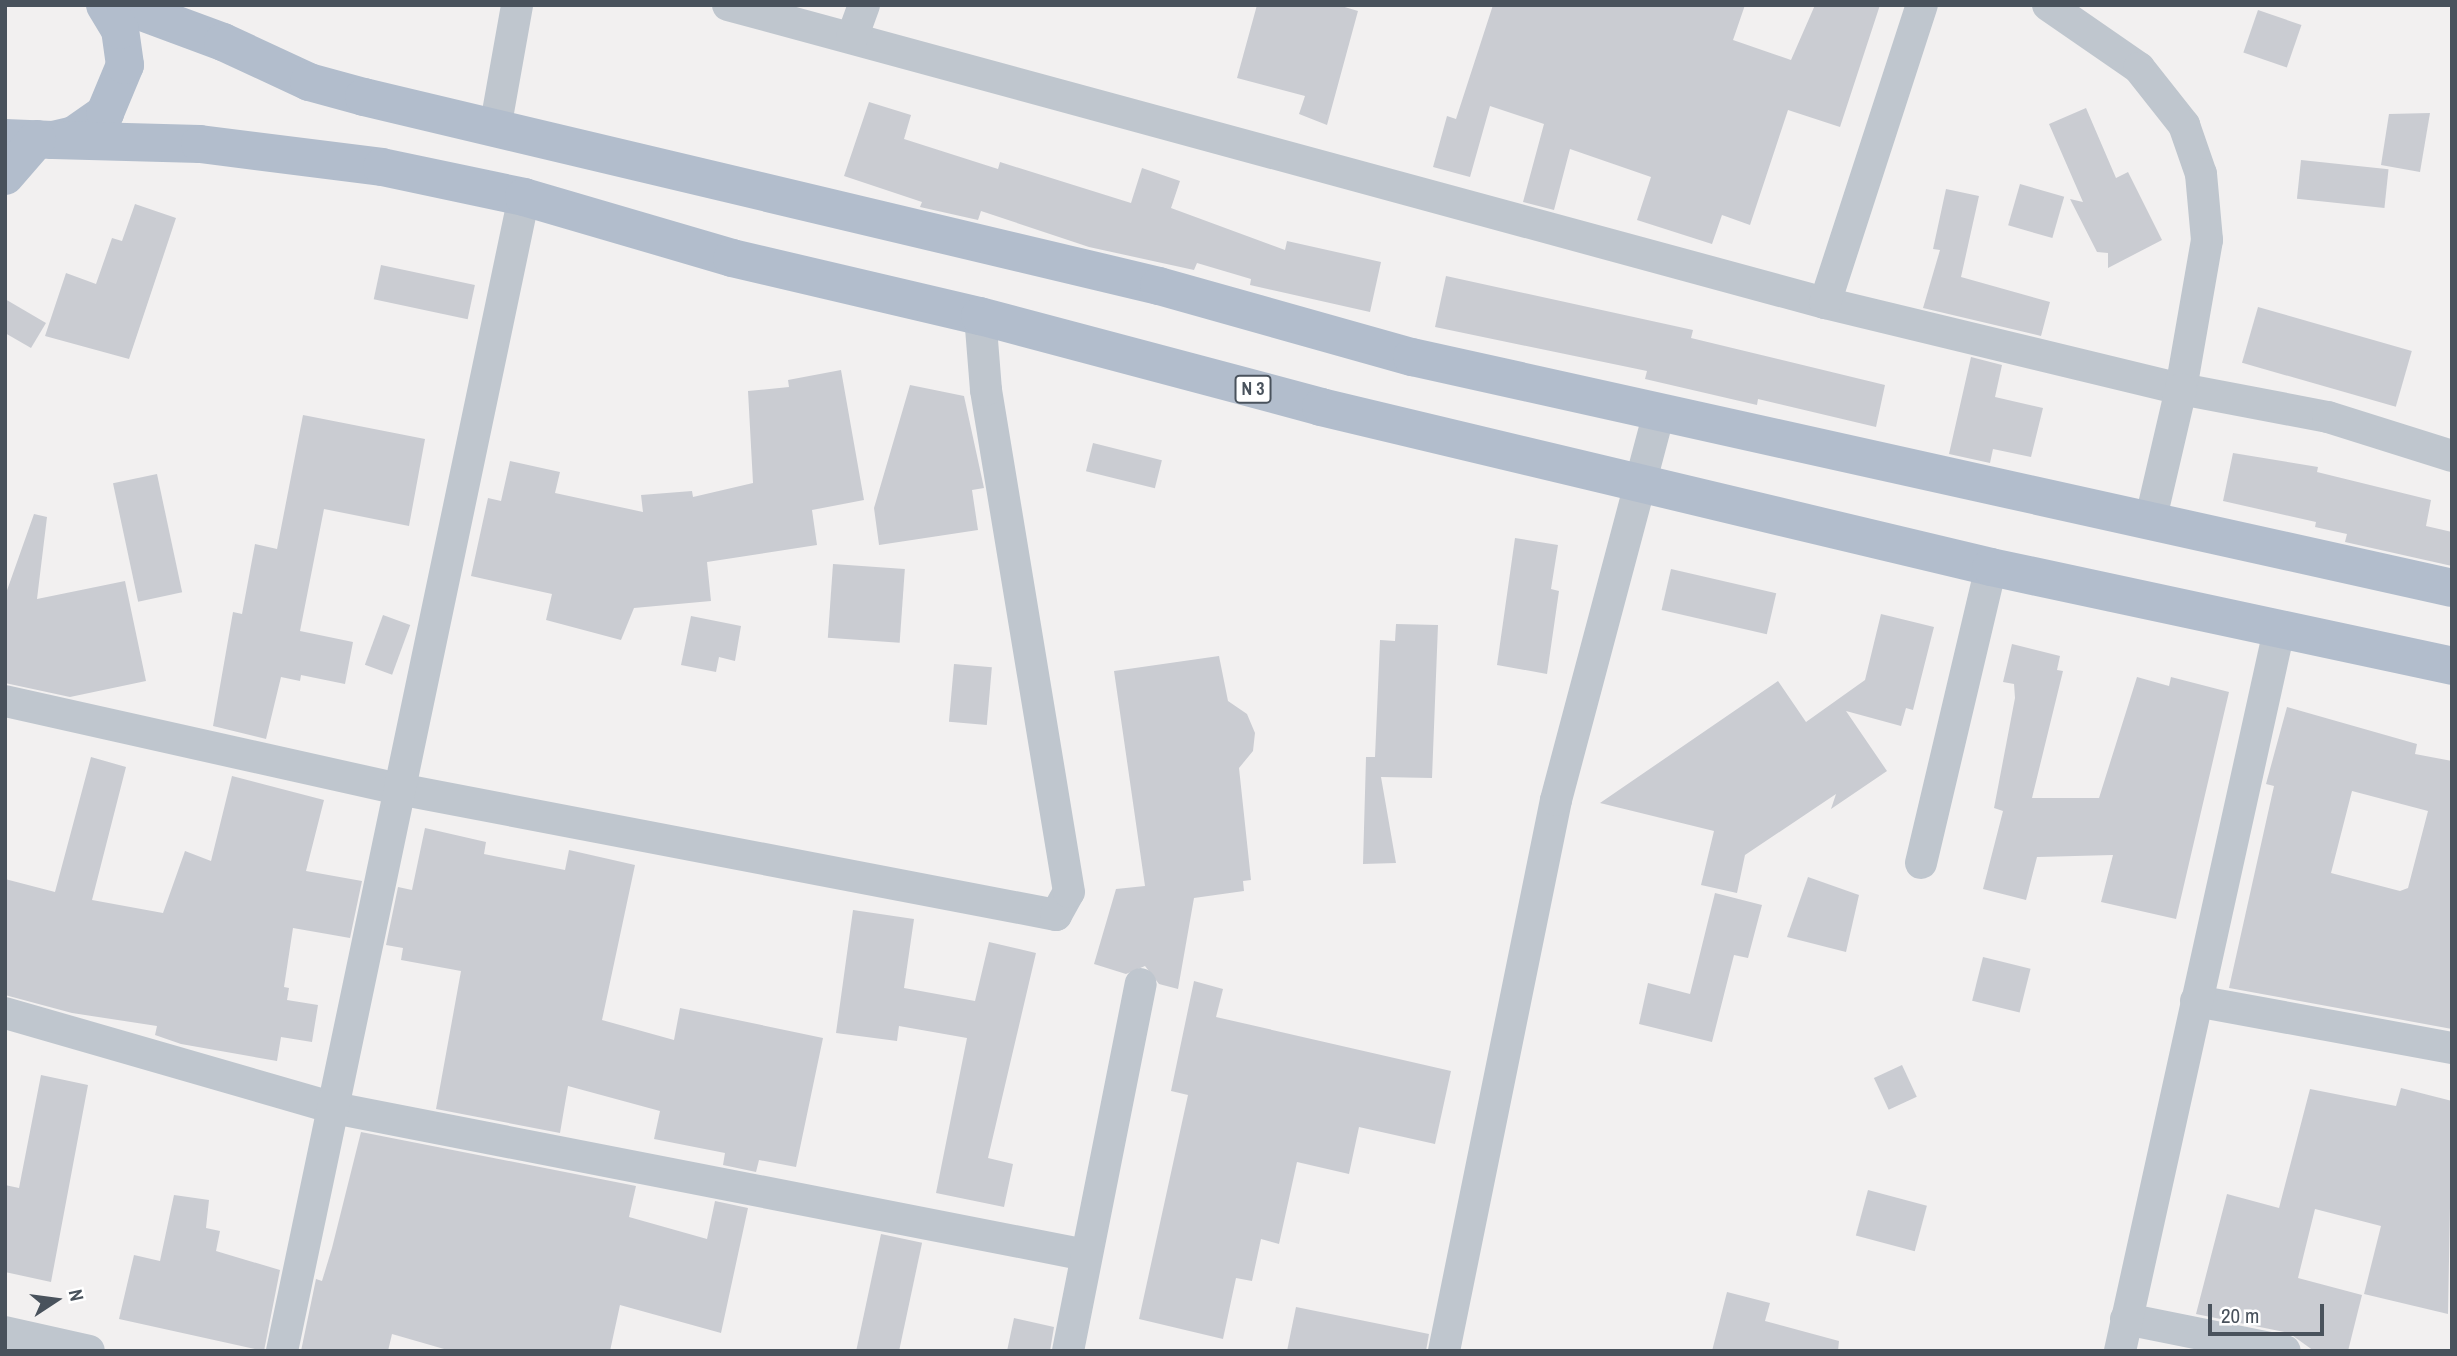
<!DOCTYPE html>
<html>
<head>
<meta charset="utf-8">
<style>
	body { margin:0 }
	#map { position:relative; width:2457px; height:1356px; overflow:hidden; background:#f2f0f0; font-family:"Archivo Narrow",sans-serif }
	div>[style] { position:absolute }
	[style*='--x'] { left:calc(var(--x)*1px); top:calc(var(--y)*1px); width:calc(var(--w)*1px); rotate:calc(var(--a)*1deg) }
	.building>* { inset:0; background:#caccd2; transform-origin:0 0 }
	.minor>* { height:32px; margin:-16px; padding:0 16px; transform-origin:16px; border-radius:16px; background:#bfc6ce }
	.primary>* { height:38px; margin:-19px; padding:0 19px; transform-origin:19px; border-radius:19px; background:#b2bdcc }
	span { translate:-50% -50%; white-space:nowrap; text-align:center; line-height:1.15; -webkit-text-stroke:6px #fff; paint-order:stroke }
	.shield-label span { padding:2px 5px; background:#fff; border:2px solid; border-radius:5px; -webkit-text-stroke-width:0 }
	.shield-label { font-size:18px; color:#49525c; font-weight:700 }
	.frame { position:absolute; inset:0; border:7px solid #49525c; pointer-events:none }
	.north { position:absolute; left:21px; top:1265px; width:70px; height:70px; -webkit-text-stroke:5px #fff; paint-order:stroke; rotate:77deg; font-size:19px; font-weight:700; line-height:28px; text-align:center; color:#49525c }
	.north::after { content:''; display:block; margin:auto; width:24px; height:32px; background:#49525c; clip-path:polygon(50% 0,100% 100%,50% 72%,0 100%) }
	.scale { position:absolute; left:2208px; top:1304px; width:116px; height:32px; box-sizing:border-box; border:4px solid #49525c; border-top:0; padding-left:9px; font-size:21px; line-height:24px; white-space:nowrap; color:#49525c; -webkit-text-stroke:5px #fff; paint-order:stroke }
</style>
</head>
<body>
<div id="map">
	<div class="building">
		<i style="clip-path:polygon(1257px 5px,1338px 5px,1358px 11px,1327px 125px,1299px 114px,1305px 96px,1237px 78px)"></i>
		<i style="clip-path:polygon(1493px 5px,1745px 5px,1733px 40px,1791px 60px,1815px 5px,1880px 5px,1840px 127px,1788px 110px,1750px 225px,1722px 215px,1712px 244px,1637px 220px,1651px 177px,1570px 149px,1554px 210px,1523px 202px,1544px 124px,1490px 106px,1470px 177px,1433px 167px,1447px 116px,1456px 119px)"></i>
		<i style="left:2258px;top:10px;width:46px;height:45px;rotate:19deg"></i>
		<i style="clip-path:polygon(869px 102px,911px 115px,904px 139px,998px 169px,1000px 162px,1131px 203px,1142px 168px,1180px 181px,1171px 208px,1285px 250px,1287px 241px,1381px 262px,1370px 312px,1250px 285px,1251px 279px,1197px 263px,1194px 270px,1089px 247px,981px 211px,978px 220px,920px 207px,922px 202px,844px 176px)"></i>
		<i style="clip-path:polygon(2086px 108px,2116px 178px,2128px 172px,2162px 240px,2108px 268px,2108px 253px,2097px 252px,2070px 199px,2083px 202px,2049px 124px)"></i>
		<i style="clip-path:polygon(2430px 113px,2420px 172px,2381px 165px,2389px 114px)"></i>
		<i style="left:2301px;top:160px;width:88px;height:39px;rotate:6deg"></i>
		<i style="left:2020px;top:184px;width:46px;height:43px;rotate:16deg"></i>
		<i style="clip-path:polygon(1946px 189px,1979px 196px,1961px 277px,2050px 302px,2041px 336px,1923px 308px,1940px 250px,1933px 249px)"></i>
		<i style="clip-path:polygon(135px 204px,176px 218px,129px 359px,45px 336px,66px 273px,96px 284px,112px 238px,122px 241px)"></i>
		<i style="left:381px;top:265px;width:96px;height:35px;rotate:12deg"></i>
		<i style="clip-path:polygon(1446px 276px,1693px 330px,1691px 338px,1885px 385px,1876px 427px,1758px 399px,1757px 405px,1645px 379px,1647px 371px,1435px 327px)"></i>
		<i style="clip-path:polygon(5px 299px,46px 323px,31px 348px,5px 333px)"></i>
		<i style="left:2258px;top:307px;width:160px;height:58px;rotate:16deg"></i>
		<i style="clip-path:polygon(1971px 357px,2002px 365px,1995px 397px,2043px 408px,2031px 457px,1993px 449px,1990px 463px,1949px 454px)"></i>
		<i style="clip-path:polygon(841px 370px,864px 500px,812px 510px,817px 545px,707px 562px,711px 601px,634px 608px,621px 640px,546px 620px,552px 594px,471px 576px,488px 498px,501px 501px,510px 461px,560px 472px,555px 493px,643px 512px,641px 495px,692px 491px,693px 497px,753px 483px,748px 391px,789px 387px,788px 380px)"></i>
		<i style="clip-path:polygon(910px 385px,964px 396px,984px 488px,972px 490px,978px 530px,879px 545px,874px 508px)"></i>
		<i style="clip-path:polygon(303px 415px,425px 439px,409px 526px,324px 509px,300px 631px,353px 642px,345px 684px,301px 675px,300px 681px,281px 677px,266px 739px,213px 726px,233px 612px,242px 614px,255px 544px,277px 549px)"></i>
		<i style="left:1093px;top:443px;width:71px;height:29px;rotate:14deg"></i>
		<i style="clip-path:polygon(2233px 453px,2318px 467px,2317px 472px,2431px 500px,2426px 526px,2452px 532px,2452px 566px,2345px 542px,2347px 534px,2315px 527px,2316px 522px,2223px 501px)"></i>
		<i style="left:157px;top:474px;width:121px;height:45px;rotate:78deg"></i>
		<i style="clip-path:polygon(34px 514px,47px 517px,37px 599px,125px 581px,146px 681px,70px 697px,5px 683px,5px 596px)"></i>
		<i style="clip-path:polygon(1515px 538px,1558px 545px,1551px 589px,1559px 591px,1547px 674px,1497px 665px)"></i>
		<i style="left:833px;top:564px;width:72px;height:74px;rotate:4deg"></i>
		<i style="left:1671px;top:569px;width:108px;height:42px;rotate:13deg"></i>
		<i style="clip-path:polygon(1881px 614px,1934px 627px,1913px 710px,1906px 708px,1901px 726px,1846px 711px,1887px 771px,1831px 809px,1836px 794px,1745px 855px,1737px 893px,1701px 885px,1714px 831px,1600px 803px,1778px 681px,1806px 722px,1865px 680px)"></i>
		<i style="left:383px;top:615px;width:29px;height:53px;rotate:20deg"></i>
		<i style="clip-path:polygon(691px 616px,741px 626px,735px 661px,719px 657px,716px 672px,681px 665px)"></i>
		<i style="clip-path:polygon(1396px 624px,1438px 625px,1432px 778px,1381px 777px,1396px 863px,1363px 864px,1366px 757px,1375px 757px,1380px 640px,1395px 641px)"></i>
		<i style="clip-path:polygon(2012px 644px,2060px 656px,2057px 670px,2063px 671px,2032px 798px,2099px 798px,2137px 677px,2169px 686px,2171px 677px,2229px 692px,2176px 919px,2101px 902px,2113px 855px,2037px 857px,2026px 900px,1983px 889px,2003px 811px,1994px 808px,2015px 698px,2014px 684px,2003px 682px)"></i>
		<i style="clip-path:polygon(1219px 656px,1228px 701px,1247px 714px,1255px 733px,1253px 751px,1239px 768px,1251px 880px,1243px 881px,1244px 891px,1194px 898px,1178px 989px,1159px 984px,1145px 966px,1126px 974px,1094px 964px,1116px 889px,1145px 886px,1114px 671px)"></i>
		<i style="left:954px;top:664px;width:38px;height:58px;rotate:5deg"></i>
		<i style="clip-path:polygon(evenodd,2287px 707px,2417px 744px,2415px 754px,2452px 761px,2452px 1029px,2229px 988px,2274px 786px,2266px 784px,2287px 707px,2352px 791px,2428px 811px,2408px 888px,2400px 891px,2331px 873px,2352px 791px)"></i>
		<i style="clip-path:polygon(91px 757px,126px 767px,92px 900px,163px 913px,185px 851px,211px 861px,232px 776px,324px 800px,306px 871px,362px 881px,350px 938px,293px 928px,284px 987px,289px 988px,287px 1000px,318px 1005px,312px 1042px,281px 1037px,277px 1061px,181px 1044px,155px 1035px,157px 1026px,72px 1013px,5px 995px,5px 879px,55px 892px)"></i>
		<i style="clip-path:polygon(425px 828px,486px 842px,484px 854px,565px 870px,569px 850px,635px 865px,602px 1020px,674px 1040px,680px 1008px,823px 1038px,796px 1167px,759px 1160px,756px 1172px,723px 1165px,725px 1153px,654px 1139px,660px 1111px,568px 1086px,560px 1133px,436px 1109px,461px 971px,401px 960px,403px 948px,386px 945px,398px 887px,412px 890px)"></i>
		<i style="clip-path:polygon(1808px 877px,1859px 895px,1846px 952px,1787px 937px)"></i>
		<i style="clip-path:polygon(1715px 893px,1762px 905px,1748px 958px,1734px 955px,1712px 1042px,1639px 1024px,1648px 983px,1690px 994px)"></i>
		<i style="clip-path:polygon(853px 910px,914px 919px,904px 988px,975px 1001px,989px 942px,1036px 953px,988px 1158px,1013px 1164px,1004px 1207px,936px 1193px,967px 1038px,899px 1026px,897px 1041px,836px 1033px)"></i>
		<i style="left:1983px;top:957px;width:49px;height:45px;rotate:14deg"></i>
		<i style="clip-path:polygon(1194px 981px,1223px 989px,1216px 1017px,1451px 1071px,1435px 1144px,1359px 1127px,1349px 1174px,1297px 1162px,1279px 1244px,1261px 1239px,1252px 1281px,1236px 1278px,1223px 1339px,1139px 1319px,1188px 1095px,1171px 1091px)"></i>
		<i style="left:1902px;top:1065px;width:35px;height:31px;rotate:65deg"></i>
		<i style="clip-path:polygon(41px 1075px,88px 1085px,51px 1282px,5px 1272px,5px 1185px,19px 1188px)"></i>
		<i style="clip-path:polygon(2401px 1088px,2452px 1101px,2448px 1314px,2364px 1294px,2381px 1226px,2315px 1209px,2298px 1278px,2362px 1295px,2348px 1351px,2314px 1351px,2289px 1333px,2196px 1314px,2227px 1194px,2279px 1208px,2310px 1089px,2396px 1106px)"></i>
		<i style="clip-path:polygon(361px 1132px,636px 1186px,629px 1217px,707px 1239px,715px 1201px,748px 1208px,721px 1333px,620px 1305px,610px 1351px,451px 1351px,392px 1334px,388px 1351px,301px 1351px,316px 1279px,322px 1281px,332px 1248px)"></i>
		<i style="left:1868px;top:1190px;width:61px;height:47px;rotate:15deg"></i>
		<i style="clip-path:polygon(174px 1195px,209px 1200px,206px 1228px,220px 1231px,216px 1251px,280px 1270px,264px 1351px,119px 1319px,134px 1255px,160px 1261px)"></i>
		<i style="left:881px;top:1234px;width:42px;height:120px;rotate:12deg"></i>
		<i style="clip-path:polygon(1727px 1292px,1770px 1303px,1765px 1321px,1839px 1341px,1838px 1351px,1712px 1351px)"></i>
		<i style="clip-path:polygon(1296px 1307px,1429px 1334px,1426px 1351px,1287px 1351px)"></i>
		<i style="clip-path:polygon(1014px 1318px,1054px 1327px,1050px 1351px,1007px 1351px)"></i>
	</div>
	<div class="minor">
		<i style="--x:728;--y:5;--w:1137;--a:15.2"></i>
		<i style="--x:1825;--y:303;--w:366;--a:13.6"></i>
		<i style="--x:2181;--y:389;--w:150;--a:10.8"></i>
		<i style="--x:2328;--y:417;--w:130;--a:17.5"></i>
		<i style="--x:2048;--y:5;--w:111;--a:34.7"></i>
		<i style="--x:2139;--y:68;--w:73;--a:51.7"></i>
		<i style="--x:2184;--y:125;--w:52;--a:70.9"></i>
		<i style="--x:2201;--y:174;--w:66;--a:84.8"></i>
		<i style="--x:2207;--y:240;--w:151;--a:99.9"></i>
		<i style="--x:2181;--y:389;--w:137;--a:103.1"></i>
		<i style="--x:852;--y:38;--w:35;--a:-70"></i>
		<i style="--x:495;--y:129;--w:126;--a:-79.9"></i>
		<i style="--x:1825;--y:303;--w:313;--a:-72"></i>
		<i style="--x:5;--y:701;--w:409;--a:12.6"></i>
		<i style="--x:404;--y:790;--w:664;--a:10.85"></i>
		<i style="--x:1056;--y:915;--w:26;--a:-61"></i>
		<i style="--x:1069;--y:892;--w:509;--a:-99.39"></i>
		<i style="--x:986;--y:390;--w:74;--a:-94.6"></i>
		<i style="--x:1921;--y:863;--w:304;--a:-76.7"></i>
		<i style="--x:2196;--y:1001;--w:260;--a:10.4"></i>
		<i style="--x:5;--y:1013;--w:342;--a:16.1"></i>
		<i style="--x:334;--y:1108;--w:766;--a:11.06"></i>
		<i style="--x:2126;--y:1319;--w:162;--a:11.4"></i>
		<i style="--x:5;--y:1332;--w:86;--a:12.7"></i>
		<i style="--x:282;--y:1351;--w:1179;--a:-78.16"></i>
		<i style="--x:1068;--y:1351;--w:374;--a:-78.8"></i>
		<i style="--x:1444;--y:1351;--w:562;--a:-78.51"></i>
		<i style="--x:1556;--y:800;--w:401;--a:-75.1"></i>
		<i style="--x:2120;--y:1351;--w:738;--a:-77.56"></i>
	</div>
	<div class="primary">
		<i style="--x:123;--y:5;--w:107;--a:20.3"></i>
		<i style="--x:223;--y:42;--w:95;--a:24.9"></i>
		<i style="--x:309;--y:82;--w:57;--a:15.3"></i>
		<i style="--x:364;--y:97;--w:817;--a:13.37"></i>
		<i style="--x:1159;--y:286;--w:263;--a:15.7"></i>
		<i style="--x:1412;--y:357;--w:1065;--a:12.52"></i>
		<i style="--x:5;--y:138;--w:48;--a:2.4"></i>
		<i style="--x:53;--y:140;--w:22;--a:-13"></i>
		<i style="--x:74;--y:135;--w:38;--a:-35"></i>
		<i style="--x:105;--y:113;--w:52;--a:-67.4"></i>
		<i style="--x:125;--y:65;--w:35;--a:-98"></i>
		<i style="--x:120;--y:30;--w:29;--a:-121"></i>
		<i style="--x:53;--y:140;--w:147;--a:1.6"></i>
		<i style="--x:200;--y:144;--w:183;--a:7.2"></i>
		<i style="--x:382;--y:167;--w:145;--a:11.9"></i>
		<i style="--x:524;--y:197;--w:217;--a:16.3"></i>
		<i style="--x:732;--y:258;--w:255;--a:13.2"></i>
		<i style="--x:980;--y:316;--w:353;--a:14.9"></i>
		<i style="--x:1321;--y:407;--w:689;--a:13.43"></i>
		<i style="--x:1991;--y:567;--w:472;--a:12.1"></i>
		<i style="--x:5;--y:176;--w:49;--a:-49.1"></i>
	</div>
	<div class="shield-label">
		<span style="left:1253px;top:389px">N 3</span>
	</div>
	<div class="frame"></div>
	<div class="north">N</div>
	<div class="scale">20 m</div>
</div>
</body>
</html>
